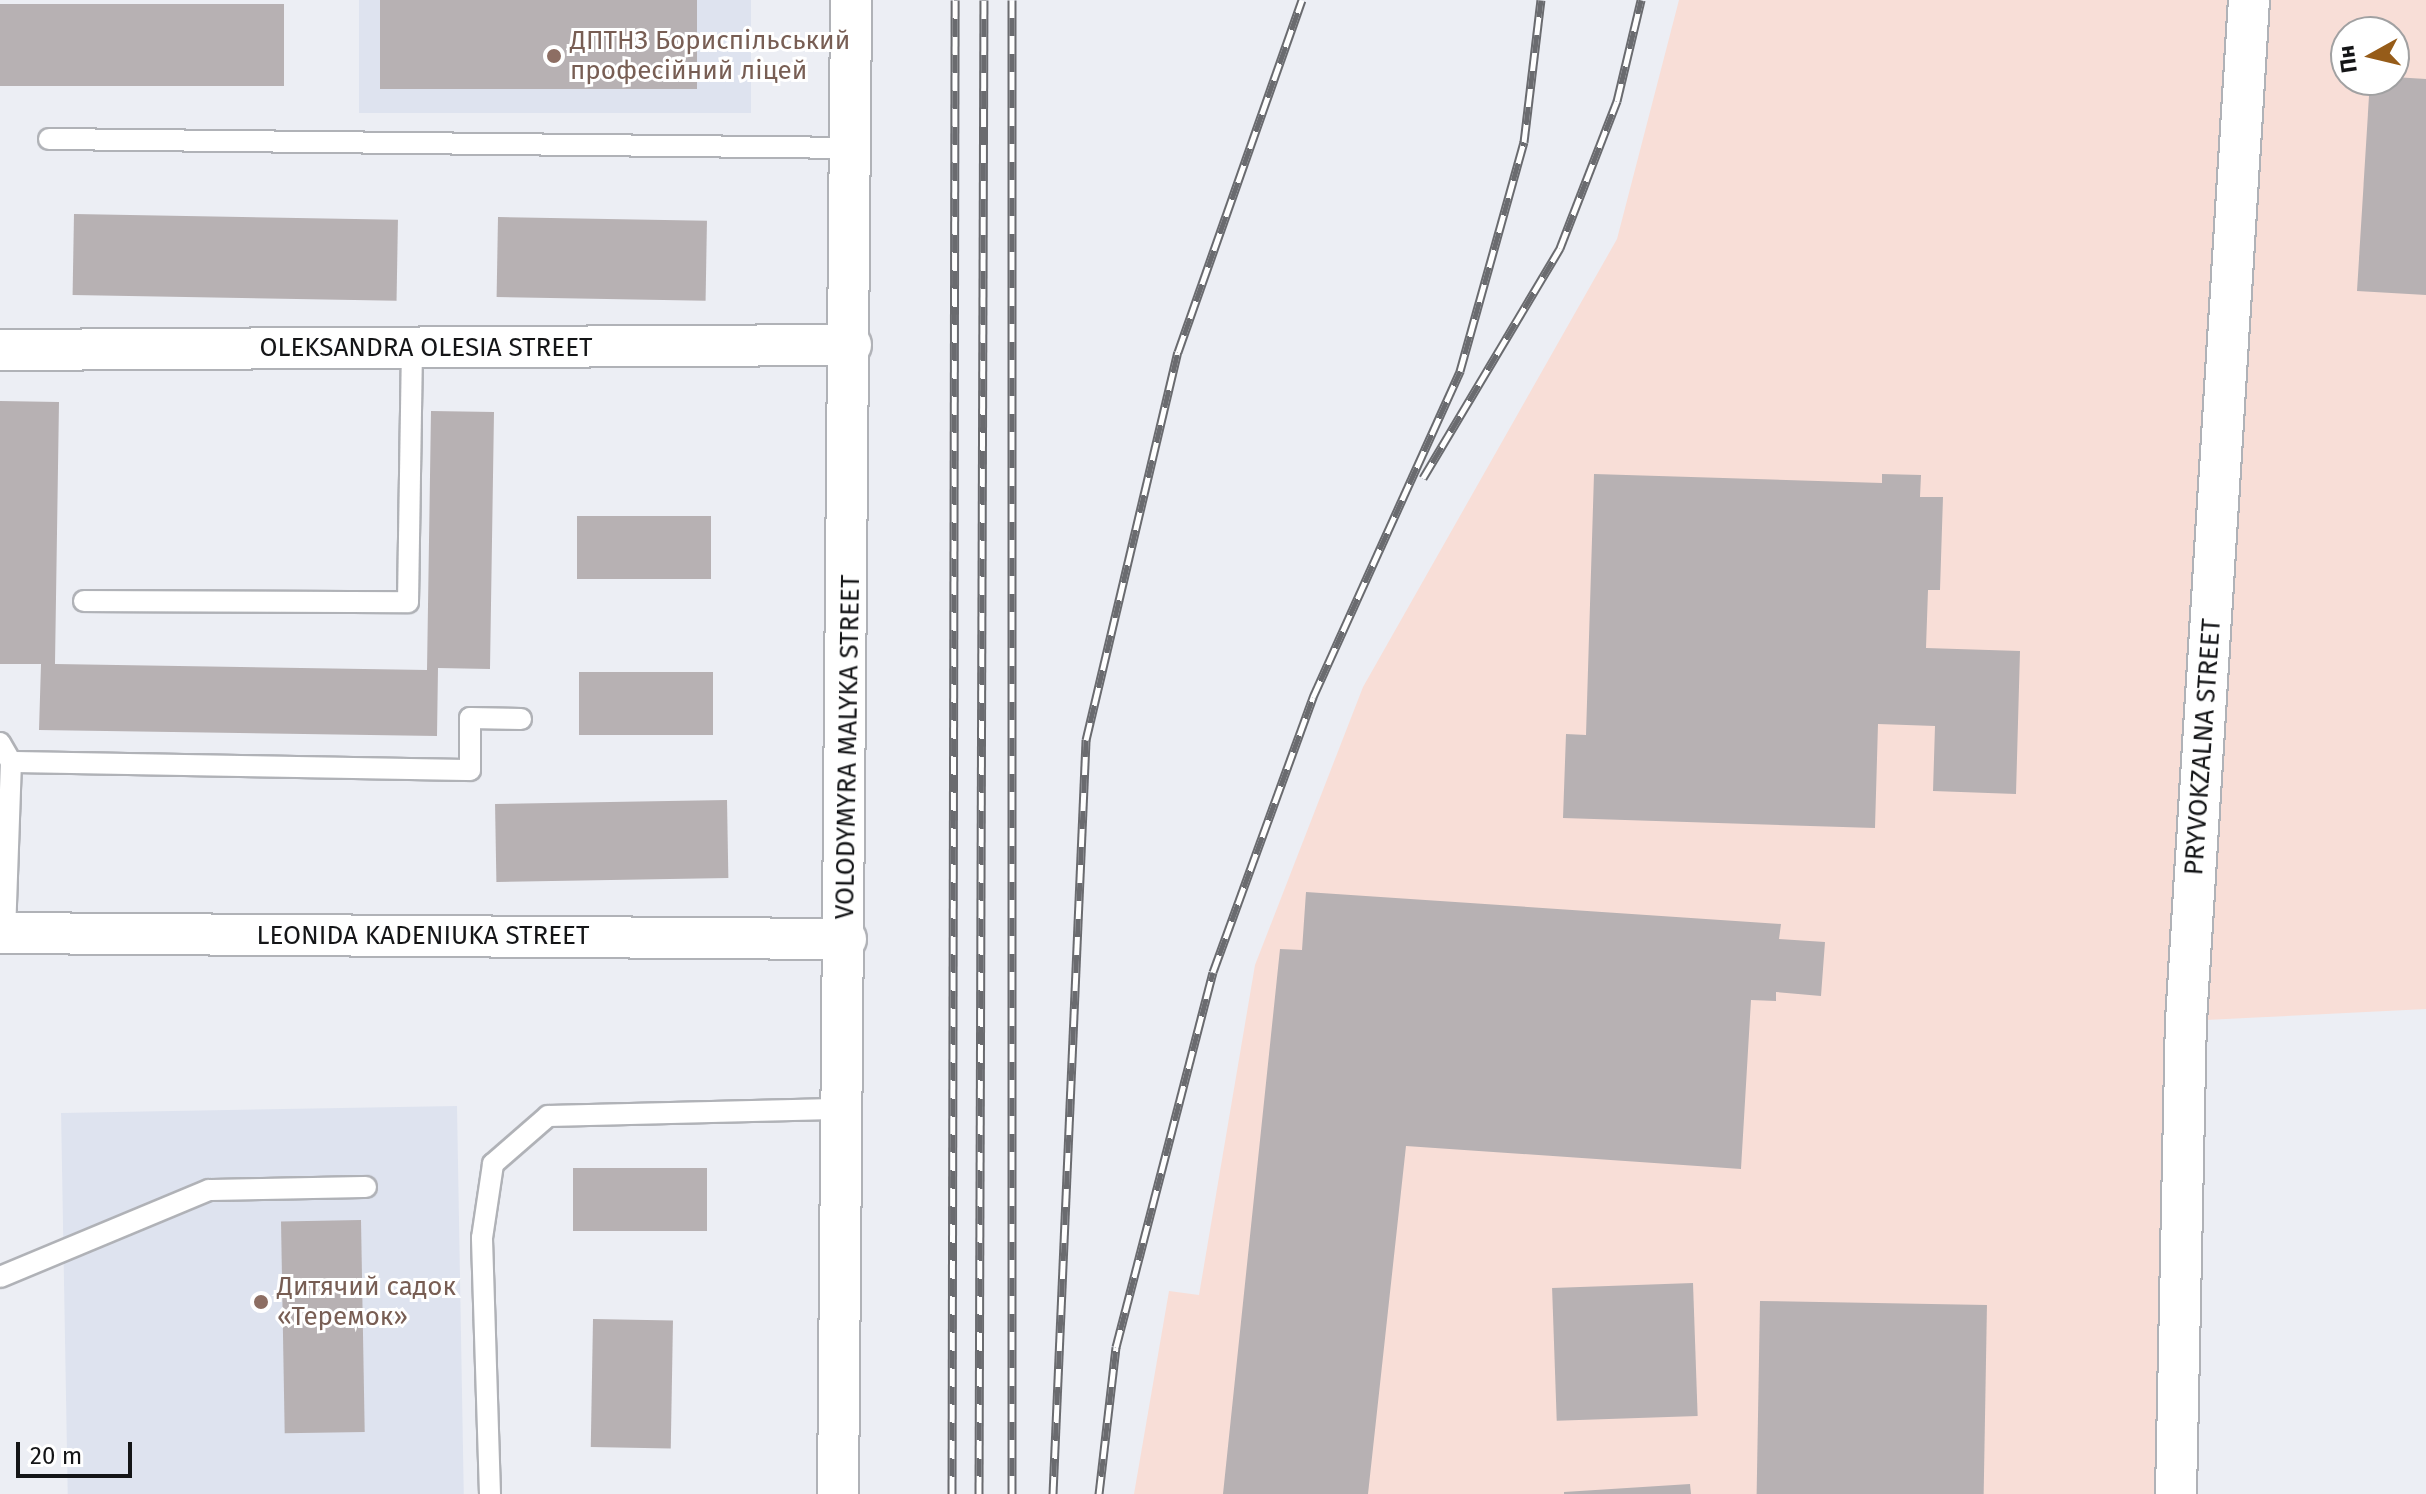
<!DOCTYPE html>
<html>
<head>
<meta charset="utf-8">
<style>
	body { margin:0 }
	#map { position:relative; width:2426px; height:1494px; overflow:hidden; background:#eceef4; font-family:"Fira Sans",sans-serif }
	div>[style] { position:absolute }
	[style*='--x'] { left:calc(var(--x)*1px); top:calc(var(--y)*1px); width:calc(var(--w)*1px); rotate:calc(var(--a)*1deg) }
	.industrial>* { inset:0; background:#f8ded7 }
	.built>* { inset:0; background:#dee3ef; transform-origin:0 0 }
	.building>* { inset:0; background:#b7b1b3; transform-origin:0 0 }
	.roads { filter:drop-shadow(2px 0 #b0b2b7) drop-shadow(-2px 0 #b0b2b7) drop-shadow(0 2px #b0b2b7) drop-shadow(0 -2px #b0b2b7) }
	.lane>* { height:20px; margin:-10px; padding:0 10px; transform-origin:10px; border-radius:10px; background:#fff }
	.street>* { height:40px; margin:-20px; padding:0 20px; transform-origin:20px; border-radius:20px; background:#fff }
	.rail>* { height:9px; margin-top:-4.5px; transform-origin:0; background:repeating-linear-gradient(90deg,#fff 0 18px,#6a6b6f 0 36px); box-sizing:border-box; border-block:2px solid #6a6b6f }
	.dots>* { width:22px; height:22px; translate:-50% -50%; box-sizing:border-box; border:4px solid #fff; border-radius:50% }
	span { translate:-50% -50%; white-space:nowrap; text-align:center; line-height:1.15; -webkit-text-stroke:6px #fff; paint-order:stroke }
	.education-label { font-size:26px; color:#785e54 }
	.left { translate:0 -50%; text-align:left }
	.street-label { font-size:26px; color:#141517 }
	.north { position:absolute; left:2330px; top:16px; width:80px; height:80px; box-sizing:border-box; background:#fff; border:2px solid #a1a1a2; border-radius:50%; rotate:262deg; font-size:22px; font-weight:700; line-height:32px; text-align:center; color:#141517 }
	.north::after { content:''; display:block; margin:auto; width:28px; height:36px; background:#965c19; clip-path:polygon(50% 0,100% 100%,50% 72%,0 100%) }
	.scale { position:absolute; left:16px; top:1442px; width:116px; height:36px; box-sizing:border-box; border:4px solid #141517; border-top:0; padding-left:10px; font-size:24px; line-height:28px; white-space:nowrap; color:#141517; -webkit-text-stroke:6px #fff; paint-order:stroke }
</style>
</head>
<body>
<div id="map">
	<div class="industrial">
		<i style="clip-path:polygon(evenodd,1679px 0,2426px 0,2426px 1009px,2186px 1021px,2176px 1494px,1134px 1494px,1169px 1291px,1199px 1295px,1255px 965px,1363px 687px,1617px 239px,1679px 0,2346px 32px,2394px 32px,2394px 80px,2346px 80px,2346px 32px)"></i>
	</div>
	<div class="built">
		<i style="left:359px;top:0;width:392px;height:113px"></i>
		<i style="left:457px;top:1106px;width:388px;height:396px;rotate:89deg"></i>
	</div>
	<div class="building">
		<i style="left:380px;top:0;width:317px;height:89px"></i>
		<i style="left:0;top:4px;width:284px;height:82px"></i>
		<i style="clip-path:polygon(2394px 77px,2426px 79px,2426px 295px,2357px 291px,2370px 80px)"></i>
		<i style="left:74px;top:214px;width:324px;height:81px;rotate:1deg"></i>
		<i style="left:498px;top:217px;width:209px;height:80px;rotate:1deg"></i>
		<i style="clip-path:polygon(0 401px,59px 402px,55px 664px,427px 670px,431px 411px,494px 412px,490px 669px,438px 668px,437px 736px,39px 730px,41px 664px,0 664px)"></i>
		<i style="clip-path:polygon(1594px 474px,1882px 483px,1882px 474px,1921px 475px,1920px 497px,1943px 497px,1940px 590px,1928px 590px,1926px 648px,2020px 651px,2016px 794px,1933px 791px,1935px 726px,1878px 724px,1875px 828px,1563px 818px,1566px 734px,1586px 735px)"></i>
		<i style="left:577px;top:516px;width:134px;height:63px"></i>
		<i style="left:579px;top:672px;width:134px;height:63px"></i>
		<i style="left:727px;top:800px;width:78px;height:232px;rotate:89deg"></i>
		<i style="clip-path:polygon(1306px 892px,1781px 924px,1779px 939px,1825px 942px,1821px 996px,1776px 992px,1776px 1001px,1751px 1000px,1741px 1169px,1406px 1146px,1368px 1494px,1223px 1494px,1280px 949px,1302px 950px)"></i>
		<i style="left:573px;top:1168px;width:134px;height:63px"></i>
		<i style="left:361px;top:1220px;width:212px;height:80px;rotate:89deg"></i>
		<i style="left:1693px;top:1283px;width:133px;height:141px;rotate:88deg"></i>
		<i style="left:1760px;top:1301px;width:227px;height:193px;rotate:1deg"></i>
		<i style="left:593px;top:1319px;width:80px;height:128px;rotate:1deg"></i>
		<i style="clip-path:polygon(1690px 1484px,1691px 1494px,1564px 1494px,1564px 1492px)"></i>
	</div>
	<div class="roads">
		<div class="lane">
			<i style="--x:49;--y:139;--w:803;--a:0.64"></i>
			<i style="--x:84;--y:601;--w:324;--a:0.2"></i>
			<i style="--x:408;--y:602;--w:254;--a:-89.1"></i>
			<i style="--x:0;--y:743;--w:22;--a:60"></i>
			<i style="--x:5;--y:933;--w:171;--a:-88"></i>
			<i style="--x:11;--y:762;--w:459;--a:1"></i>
			<i style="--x:470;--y:770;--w:52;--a:-90"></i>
			<i style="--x:470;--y:718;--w:51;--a:1.1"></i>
			<i style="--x:0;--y:1277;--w:226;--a:-22.6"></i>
			<i style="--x:209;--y:1190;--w:157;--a:-1.1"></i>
			<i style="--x:490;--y:1494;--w:256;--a:-91.8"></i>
			<i style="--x:482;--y:1238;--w:75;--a:-81.5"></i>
			<i style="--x:493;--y:1164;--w:73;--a:-41.1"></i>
			<i style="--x:548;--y:1116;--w:296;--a:-1.4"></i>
		</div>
		<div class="street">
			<i style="--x:0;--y:350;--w:851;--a:-0.34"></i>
			<i style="--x:0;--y:933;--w:846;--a:0.41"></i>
			<i style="--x:838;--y:1494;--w:1494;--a:-89.5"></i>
			<i style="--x:2176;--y:1494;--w:473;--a:-88.8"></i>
			<i style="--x:2186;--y:1021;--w:1023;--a:-86.47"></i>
		</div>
	</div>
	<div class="rail">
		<i style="--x:1012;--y:0;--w:1494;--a:90"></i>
		<i style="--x:1423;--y:478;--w:268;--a:-59.2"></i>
		<i style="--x:1560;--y:248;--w:158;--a:-68.8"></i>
		<i style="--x:1617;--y:101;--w:104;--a:-76.6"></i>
		<i style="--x:952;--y:1494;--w:1494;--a:-89.88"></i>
		<i style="--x:979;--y:1494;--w:1494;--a:-89.81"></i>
		<i style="--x:1053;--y:1494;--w:755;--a:-87.49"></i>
		<i style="--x:1086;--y:740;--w:399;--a:-76.7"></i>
		<i style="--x:1178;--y:352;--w:373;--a:-70.6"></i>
		<i style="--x:1099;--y:1494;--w:148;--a:-83.4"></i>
		<i style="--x:1116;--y:1347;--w:387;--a:-75.5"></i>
		<i style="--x:1213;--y:972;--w:293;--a:-70"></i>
		<i style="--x:1313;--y:697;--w:358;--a:-65.7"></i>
		<i style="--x:1460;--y:371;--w:238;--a:-74.4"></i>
		<i style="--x:1524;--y:142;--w:143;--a:-83.2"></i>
	</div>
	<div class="dots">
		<i style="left:554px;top:56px;background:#8d6e63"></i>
		<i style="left:261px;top:1302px;background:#8d6e63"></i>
	</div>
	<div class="education-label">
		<span class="left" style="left:570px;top:56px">ДПТНЗ Бориспільський<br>професійний ліцей</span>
		<span class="left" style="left:277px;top:1302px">Дитячий садок<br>«Теремок»</span>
	</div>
	<div class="street-label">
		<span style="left:426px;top:348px">OLEKSANDRA OLESIA STREET</span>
		<span style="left:848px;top:747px;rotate:-89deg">VOLODYMYRA MALYKA STREET</span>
		<span style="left:2203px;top:747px;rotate:-86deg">PRYVOKZALNA STREET</span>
		<span style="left:423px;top:936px">LEONIDA KADENIUKA STREET</span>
	</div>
	<div class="north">Пн</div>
	<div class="scale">20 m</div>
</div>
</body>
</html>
